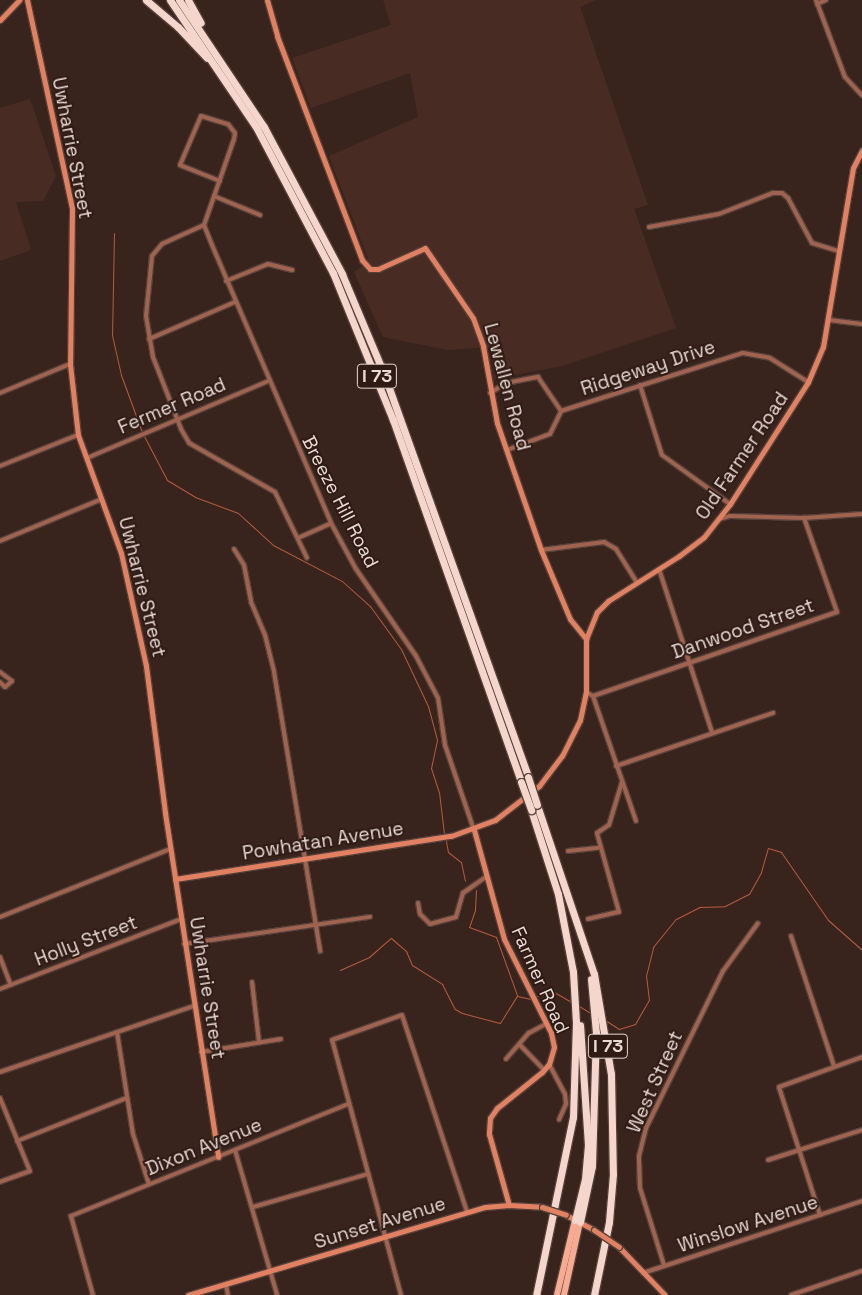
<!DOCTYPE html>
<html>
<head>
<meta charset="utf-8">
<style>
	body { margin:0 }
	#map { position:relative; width:862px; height:1295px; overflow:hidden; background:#39241d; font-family:"Space Grotesk",sans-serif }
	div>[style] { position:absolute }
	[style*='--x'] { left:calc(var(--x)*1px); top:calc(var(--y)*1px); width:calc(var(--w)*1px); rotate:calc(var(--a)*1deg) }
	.built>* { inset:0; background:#482c23 }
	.stream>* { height:1px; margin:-0.5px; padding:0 0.5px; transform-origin:0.5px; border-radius:0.5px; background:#b75b3d }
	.roads { filter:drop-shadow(1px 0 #55413a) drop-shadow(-1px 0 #55413a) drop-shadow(0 1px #55413a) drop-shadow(0 -1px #55413a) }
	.street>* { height:4px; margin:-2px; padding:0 2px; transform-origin:2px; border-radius:2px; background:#9f634f }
	.secondary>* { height:5px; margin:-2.5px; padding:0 2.5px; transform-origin:2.5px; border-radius:2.5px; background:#e28162 }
	.primary>* { height:5.5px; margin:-2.75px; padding:0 2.75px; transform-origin:2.75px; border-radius:2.75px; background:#f6ab92 }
	.highway>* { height:7px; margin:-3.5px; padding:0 3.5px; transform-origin:3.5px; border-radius:3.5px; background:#f5d6cc }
	.bridges { filter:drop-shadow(1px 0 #55413a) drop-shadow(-1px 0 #55413a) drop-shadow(0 1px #55413a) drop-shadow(0 -1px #55413a) }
	.secondary-bridge>* { height:5px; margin:-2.5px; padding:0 2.5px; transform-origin:2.5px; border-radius:2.5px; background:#e28162 }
	.highway-bridge>* { height:7px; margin:-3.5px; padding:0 3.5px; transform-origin:3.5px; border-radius:3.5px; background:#f5d6cc }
	span { translate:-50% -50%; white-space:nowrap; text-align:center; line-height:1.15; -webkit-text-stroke:4px #2f1a14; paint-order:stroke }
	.shield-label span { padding:1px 4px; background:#2f1a14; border:1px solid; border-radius:4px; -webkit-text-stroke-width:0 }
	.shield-label { font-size:18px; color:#e8dad5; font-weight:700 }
	.street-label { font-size:19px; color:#e8dad5 }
</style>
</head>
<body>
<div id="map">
	<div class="built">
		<i style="clip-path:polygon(383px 0,596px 0,580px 7px,648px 205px,634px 209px,676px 328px,562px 366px,494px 379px,491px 347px,448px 350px,383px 337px,354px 272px,369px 261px,329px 156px,418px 117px,410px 73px,311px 108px,292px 58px,391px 25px)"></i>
		<i style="clip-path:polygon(30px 99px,56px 176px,43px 201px,16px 202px,31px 250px,0 261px,0 108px)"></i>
	</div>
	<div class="stream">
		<i style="--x:114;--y:233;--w:102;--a:91.1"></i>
		<i style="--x:112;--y:335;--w:41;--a:77.3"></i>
		<i style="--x:121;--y:375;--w:61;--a:69.8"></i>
		<i style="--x:144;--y:436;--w:50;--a:62.4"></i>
		<i style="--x:167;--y:480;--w:33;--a:31"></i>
		<i style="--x:195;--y:497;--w:46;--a:20.4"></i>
		<i style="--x:238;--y:513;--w:47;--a:42.4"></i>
		<i style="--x:273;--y:545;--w:78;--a:27.6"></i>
		<i style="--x:342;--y:581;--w:38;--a:42"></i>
		<i style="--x:370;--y:606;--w:53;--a:54.2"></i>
		<i style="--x:401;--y:649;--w:63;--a:64.7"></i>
		<i style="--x:428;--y:706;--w:35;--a:75"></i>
		<i style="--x:437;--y:740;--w:29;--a:102"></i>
		<i style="--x:431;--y:768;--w:25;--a:72"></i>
		<i style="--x:439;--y:792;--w:42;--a:83.2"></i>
		<i style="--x:446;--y:841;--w:11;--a:80"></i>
		<i style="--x:448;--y:852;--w:16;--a:38"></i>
		<i style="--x:461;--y:862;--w:19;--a:78"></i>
		<i style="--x:476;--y:890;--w:20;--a:93"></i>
		<i style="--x:475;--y:910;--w:18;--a:109"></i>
		<i style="--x:469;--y:927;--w:29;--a:20"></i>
		<i style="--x:496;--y:937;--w:62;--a:70.1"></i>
		<i style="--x:340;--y:970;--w:32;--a:-24"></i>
		<i style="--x:369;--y:957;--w:29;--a:-41"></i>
		<i style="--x:391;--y:938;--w:20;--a:41"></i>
		<i style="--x:406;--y:951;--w:15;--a:67"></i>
		<i style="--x:412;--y:965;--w:36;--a:32"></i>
		<i style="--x:442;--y:984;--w:28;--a:63"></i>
		<i style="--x:455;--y:1009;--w:8;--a:30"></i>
		<i style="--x:462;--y:1013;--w:39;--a:15"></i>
		<i style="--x:500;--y:1023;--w:32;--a:-58"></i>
		<i style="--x:517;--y:996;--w:14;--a:12"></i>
		<i style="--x:534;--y:997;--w:21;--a:-14"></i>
		<i style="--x:554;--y:992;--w:20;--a:30"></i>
		<i style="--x:579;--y:1006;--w:13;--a:32"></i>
		<i style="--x:605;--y:1020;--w:17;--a:33"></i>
		<i style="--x:619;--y:1029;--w:17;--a:-17"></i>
		<i style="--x:635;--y:1024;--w:28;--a:-60"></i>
		<i style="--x:649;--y:1000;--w:24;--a:-97"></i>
		<i style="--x:646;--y:976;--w:30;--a:-76"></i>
		<i style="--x:653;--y:947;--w:36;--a:-51"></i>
		<i style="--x:676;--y:919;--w:27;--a:-27"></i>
		<i style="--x:700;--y:907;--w:25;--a:-2"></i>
		<i style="--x:725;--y:906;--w:27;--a:-27"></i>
		<i style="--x:749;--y:894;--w:25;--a:-61"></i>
		<i style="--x:761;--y:872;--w:25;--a:-74"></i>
		<i style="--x:768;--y:848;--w:14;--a:17"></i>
		<i style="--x:781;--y:852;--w:83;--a:55.3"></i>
		<i style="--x:828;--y:920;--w:45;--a:41.4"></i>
	</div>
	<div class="roads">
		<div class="street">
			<i style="--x:816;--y:0;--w:82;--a:69.4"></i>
			<i style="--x:845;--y:77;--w:25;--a:47"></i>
			<i style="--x:817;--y:4;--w:10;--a:-24"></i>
			<i style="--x:220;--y:181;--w:43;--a:-158.2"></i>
			<i style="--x:180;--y:165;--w:53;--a:-66.8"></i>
			<i style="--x:201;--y:116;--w:28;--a:17"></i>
			<i style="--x:228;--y:124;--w:11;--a:52"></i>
			<i style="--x:235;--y:133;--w:6;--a:99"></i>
			<i style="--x:234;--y:139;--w:91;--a:109.2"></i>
			<i style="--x:204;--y:225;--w:22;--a:68"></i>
			<i style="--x:212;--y:245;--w:302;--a:66.8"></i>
			<i style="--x:331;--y:523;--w:52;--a:61.5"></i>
			<i style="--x:356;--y:569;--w:106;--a:55.4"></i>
			<i style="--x:416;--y:656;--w:47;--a:62.4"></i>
			<i style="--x:438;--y:698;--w:48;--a:81.5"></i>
			<i style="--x:445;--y:745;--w:90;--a:71.2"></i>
			<i style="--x:214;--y:196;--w:50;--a:22.4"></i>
			<i style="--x:204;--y:225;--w:46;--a:155.7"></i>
			<i style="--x:162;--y:244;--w:16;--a:130"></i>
			<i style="--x:152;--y:256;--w:60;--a:95.7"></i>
			<i style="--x:146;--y:316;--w:42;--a:80.3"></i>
			<i style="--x:153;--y:357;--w:77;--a:68.7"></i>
			<i style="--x:181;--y:429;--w:16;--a:60"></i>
			<i style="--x:189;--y:443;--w:99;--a:29.7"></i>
			<i style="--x:275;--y:492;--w:73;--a:64.1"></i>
			<i style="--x:649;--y:227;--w:71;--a:-10.5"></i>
			<i style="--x:719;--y:214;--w:58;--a:-21.3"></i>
			<i style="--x:773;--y:193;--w:9;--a:0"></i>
			<i style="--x:782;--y:193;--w:8;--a:40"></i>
			<i style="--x:788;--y:198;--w:51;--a:61.9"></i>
			<i style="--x:812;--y:243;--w:28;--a:17"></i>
			<i style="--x:226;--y:281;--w:45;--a:-22"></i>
			<i style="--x:268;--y:264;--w:25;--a:14"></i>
			<i style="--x:829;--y:320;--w:33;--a:7"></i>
			<i style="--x:149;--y:339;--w:94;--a:-23.3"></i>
			<i style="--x:640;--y:385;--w:73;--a:72.6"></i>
			<i style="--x:662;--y:455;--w:84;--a:35.8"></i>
			<i style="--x:0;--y:393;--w:76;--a:-22.5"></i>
			<i style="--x:490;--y:393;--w:19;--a:-32"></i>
			<i style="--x:506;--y:383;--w:33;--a:-11"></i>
			<i style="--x:538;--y:377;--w:41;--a:55.9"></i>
			<i style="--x:507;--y:450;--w:46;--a:-20.4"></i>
			<i style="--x:550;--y:434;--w:25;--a:-64"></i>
			<i style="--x:561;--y:411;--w:191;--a:-17.7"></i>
			<i style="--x:743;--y:353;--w:27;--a:10"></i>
			<i style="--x:770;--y:358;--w:45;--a:32.3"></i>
			<i style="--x:87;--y:458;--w:197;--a:-23"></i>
			<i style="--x:0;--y:466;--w:84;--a:-21.7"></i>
			<i style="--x:719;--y:519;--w:11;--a:-15"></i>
			<i style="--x:730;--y:516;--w:74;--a:1.5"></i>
			<i style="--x:804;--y:518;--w:58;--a:-3.9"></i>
			<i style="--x:298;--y:538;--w:36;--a:-24"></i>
			<i style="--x:0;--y:541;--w:110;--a:-22.4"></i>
			<i style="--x:234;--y:549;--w:19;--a:58"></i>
			<i style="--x:244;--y:565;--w:38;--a:79"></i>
			<i style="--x:251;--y:602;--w:36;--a:67"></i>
			<i style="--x:265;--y:635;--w:38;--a:76"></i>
			<i style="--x:274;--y:672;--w:283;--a:80.6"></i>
			<i style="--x:541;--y:550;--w:64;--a:-7.2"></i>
			<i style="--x:604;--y:542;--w:14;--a:30"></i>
			<i style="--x:616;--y:549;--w:39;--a:58"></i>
			<i style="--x:659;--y:569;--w:171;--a:72"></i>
			<i style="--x:0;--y:672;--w:15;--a:37"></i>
			<i style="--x:12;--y:681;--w:9;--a:139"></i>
			<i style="--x:5;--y:687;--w:7;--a:-135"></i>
			<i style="--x:586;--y:692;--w:8;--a:30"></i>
			<i style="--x:593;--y:696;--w:132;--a:71"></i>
			<i style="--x:593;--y:696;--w:258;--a:-19"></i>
			<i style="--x:837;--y:612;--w:100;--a:-109.3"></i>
			<i style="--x:616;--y:766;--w:166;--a:-18.7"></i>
			<i style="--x:568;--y:851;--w:30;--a:-6"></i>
			<i style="--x:418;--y:903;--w:11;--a:80"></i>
			<i style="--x:420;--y:914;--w:14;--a:45"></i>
			<i style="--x:430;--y:924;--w:27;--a:-15"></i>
			<i style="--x:456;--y:917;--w:25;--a:-74"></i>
			<i style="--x:463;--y:893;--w:28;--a:-35"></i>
			<i style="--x:0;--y:917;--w:183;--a:-21.8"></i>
			<i style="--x:588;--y:919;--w:32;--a:-13"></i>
			<i style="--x:619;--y:912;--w:82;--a:-105.6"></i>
			<i style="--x:597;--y:833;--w:14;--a:-34"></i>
			<i style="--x:609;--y:825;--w:45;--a:-73.2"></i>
			<i style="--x:791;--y:936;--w:137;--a:71.7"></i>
			<i style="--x:184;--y:944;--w:188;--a:-8.3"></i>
			<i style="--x:0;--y:957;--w:30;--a:69"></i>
			<i style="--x:252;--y:982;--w:60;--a:83.3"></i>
			<i style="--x:0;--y:989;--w:194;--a:-21.1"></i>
			<i style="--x:117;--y:1032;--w:103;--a:81.1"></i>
			<i style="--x:133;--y:1134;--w:52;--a:72.3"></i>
			<i style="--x:520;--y:1045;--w:35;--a:46"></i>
			<i style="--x:201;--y:1052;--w:81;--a:-9.2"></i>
			<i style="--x:506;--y:1059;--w:35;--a:-49"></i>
			<i style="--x:529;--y:1033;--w:19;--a:-28"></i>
			<i style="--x:549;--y:1064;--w:34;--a:62"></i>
			<i style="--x:565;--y:1094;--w:10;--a:84"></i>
			<i style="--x:566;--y:1104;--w:17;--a:114"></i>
			<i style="--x:0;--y:1072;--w:205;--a:-18.8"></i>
			<i style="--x:0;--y:1098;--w:79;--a:67.7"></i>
			<i style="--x:30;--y:1171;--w:32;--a:160"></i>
			<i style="--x:17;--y:1141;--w:118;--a:-21.4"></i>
			<i style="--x:235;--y:1150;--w:151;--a:73.8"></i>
			<i style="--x:768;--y:1160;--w:99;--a:-17.7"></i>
			<i style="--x:253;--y:1207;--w:120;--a:-16"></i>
			<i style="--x:820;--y:1215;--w:134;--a:-107.8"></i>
			<i style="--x:779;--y:1087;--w:88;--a:-19.9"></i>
			<i style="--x:664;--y:1265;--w:81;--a:-107.3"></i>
			<i style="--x:640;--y:1188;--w:32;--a:-92"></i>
			<i style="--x:639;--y:1156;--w:29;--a:-76"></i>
			<i style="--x:646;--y:1128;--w:175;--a:-63.9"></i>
			<i style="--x:723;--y:971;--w:59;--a:-53.9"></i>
			<i style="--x:643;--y:1273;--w:231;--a:-18.2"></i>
			<i style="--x:226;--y:1285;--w:10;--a:79"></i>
			<i style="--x:93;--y:1295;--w:82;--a:-105.6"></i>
			<i style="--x:71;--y:1216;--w:299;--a:-22"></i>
			<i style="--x:401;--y:1295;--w:264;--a:-105.1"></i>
			<i style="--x:332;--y:1040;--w:74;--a:-19.7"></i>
			<i style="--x:402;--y:1015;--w:207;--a:71.7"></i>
			<i style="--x:791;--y:1295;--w:75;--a:-18.7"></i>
		</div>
		<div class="secondary">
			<i style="--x:27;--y:0;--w:213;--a:77.8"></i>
			<i style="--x:72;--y:208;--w:156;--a:90.7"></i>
			<i style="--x:70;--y:364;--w:71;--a:83.6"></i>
			<i style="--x:78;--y:435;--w:126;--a:70"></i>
			<i style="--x:121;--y:553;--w:116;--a:77.5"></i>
			<i style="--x:146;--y:666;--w:148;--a:82.6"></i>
			<i style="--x:165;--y:813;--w:348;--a:81.2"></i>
			<i style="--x:267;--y:0;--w:37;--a:74"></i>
			<i style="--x:277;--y:36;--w:240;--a:69.2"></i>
			<i style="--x:362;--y:260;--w:12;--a:48"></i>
			<i style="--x:370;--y:269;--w:8;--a:0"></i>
			<i style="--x:378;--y:269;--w:51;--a:-24.1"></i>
			<i style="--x:425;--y:248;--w:85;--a:55.6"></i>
			<i style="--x:473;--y:318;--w:30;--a:70"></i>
			<i style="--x:483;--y:346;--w:78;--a:79.7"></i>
			<i style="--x:497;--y:423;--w:134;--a:70.9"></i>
			<i style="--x:541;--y:550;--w:75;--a:67.2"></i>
			<i style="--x:570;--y:619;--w:26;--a:51"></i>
			<i style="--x:0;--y:20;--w:28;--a:-46"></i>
			<i style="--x:474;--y:830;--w:113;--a:74.6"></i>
			<i style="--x:504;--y:939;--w:105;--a:63.4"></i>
			<i style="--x:551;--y:1033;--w:14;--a:78"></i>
			<i style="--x:554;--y:1047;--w:18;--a:106"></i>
			<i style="--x:549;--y:1064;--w:11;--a:131"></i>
			<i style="--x:542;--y:1072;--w:58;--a:141.3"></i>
			<i style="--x:497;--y:1108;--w:12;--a:125"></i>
			<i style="--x:490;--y:1118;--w:16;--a:94"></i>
			<i style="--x:489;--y:1134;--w:74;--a:74.3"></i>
			<i style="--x:175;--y:879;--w:279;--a:-8.9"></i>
			<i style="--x:451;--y:836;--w:47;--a:-20"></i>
			<i style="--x:495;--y:820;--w:56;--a:-37.7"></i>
			<i style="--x:539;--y:786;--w:38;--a:-53"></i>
			<i style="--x:562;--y:756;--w:40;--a:-63.4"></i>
			<i style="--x:580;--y:720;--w:29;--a:-78"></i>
			<i style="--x:586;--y:692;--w:53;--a:-90"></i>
			<i style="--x:586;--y:639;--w:29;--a:-68"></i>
			<i style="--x:597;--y:612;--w:16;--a:-45"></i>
			<i style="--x:608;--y:601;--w:84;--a:-32.4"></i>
			<i style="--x:679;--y:556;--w:31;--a:-37"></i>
			<i style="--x:704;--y:537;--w:42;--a:-51.8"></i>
			<i style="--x:730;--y:504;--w:145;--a:-57.4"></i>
			<i style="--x:808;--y:382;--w:38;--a:-67"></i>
			<i style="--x:823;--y:347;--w:181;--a:-80.5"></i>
			<i style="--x:853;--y:168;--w:20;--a:-63"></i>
			<i style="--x:566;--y:1215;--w:32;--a:28"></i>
			<i style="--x:619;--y:1247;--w:66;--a:46.2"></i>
			<i style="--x:188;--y:1295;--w:310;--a:-16.5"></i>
			<i style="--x:485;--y:1207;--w:24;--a:-5"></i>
			<i style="--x:509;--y:1205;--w:33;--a:3"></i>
		</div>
		<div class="primary">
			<i style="--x:557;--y:1295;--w:77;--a:-76.5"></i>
			<i style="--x:564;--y:1295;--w:75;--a:-77.6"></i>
		</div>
		<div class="highway">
			<i style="--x:146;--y:0;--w:42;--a:40.2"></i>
			<i style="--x:178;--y:27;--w:42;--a:46.9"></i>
			<i style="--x:170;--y:0;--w:153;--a:55.9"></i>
			<i style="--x:256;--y:127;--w:165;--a:62.2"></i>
			<i style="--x:333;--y:273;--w:159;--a:67.8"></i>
			<i style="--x:393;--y:420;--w:384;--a:70.5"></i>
			<i style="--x:179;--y:0;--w:153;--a:56.2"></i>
			<i style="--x:264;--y:127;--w:166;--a:62"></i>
			<i style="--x:342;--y:274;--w:108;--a:67.2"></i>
			<i style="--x:384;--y:374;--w:428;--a:70.3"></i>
			<i style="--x:188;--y:0;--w:26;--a:61"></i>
			<i style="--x:537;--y:805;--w:178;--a:71.4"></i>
			<i style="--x:594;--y:974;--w:101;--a:80.4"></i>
			<i style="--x:611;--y:1074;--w:100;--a:88.9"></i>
			<i style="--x:613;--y:1174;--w:48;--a:94.8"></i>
			<i style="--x:609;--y:1222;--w:75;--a:101.6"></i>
			<i style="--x:531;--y:810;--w:88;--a:72.2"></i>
			<i style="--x:558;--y:894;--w:79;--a:79.1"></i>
			<i style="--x:573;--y:972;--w:50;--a:86.6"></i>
			<i style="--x:576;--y:1022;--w:95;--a:91.8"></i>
			<i style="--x:573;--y:1117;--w:182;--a:101.7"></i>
			<i style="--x:575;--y:1220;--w:42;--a:-76.3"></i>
			<i style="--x:585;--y:1179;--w:34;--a:-85"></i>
			<i style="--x:588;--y:1145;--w:120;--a:-93.8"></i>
			<i style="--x:580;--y:1222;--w:57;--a:-77.9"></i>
			<i style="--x:592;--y:1166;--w:133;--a:-88.3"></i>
			<i style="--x:596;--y:1033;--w:54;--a:-95.3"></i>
		</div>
	</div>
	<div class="bridges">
		<div class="secondary-bridge">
			<i style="--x:542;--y:1207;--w:25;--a:18"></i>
			<i style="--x:594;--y:1230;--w:30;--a:34"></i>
		</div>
		<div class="highway-bridge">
			<i style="--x:528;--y:777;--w:29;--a:72"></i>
			<i style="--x:521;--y:782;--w:30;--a:70"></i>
		</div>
	</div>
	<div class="shield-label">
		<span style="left:377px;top:376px">I 73</span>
		<span style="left:608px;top:1046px">I 73</span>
	</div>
	<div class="street-label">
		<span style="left:72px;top:148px;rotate:79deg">Uwharrie Street</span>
		<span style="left:648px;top:368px;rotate:-18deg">Ridgeway Drive</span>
		<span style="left:507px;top:387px;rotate:75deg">Lewallen Road</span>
		<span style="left:172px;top:406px;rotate:-23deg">Fermer Road</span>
		<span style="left:742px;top:456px;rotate:-56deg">Old Farmer Road</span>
		<span style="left:340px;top:502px;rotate:63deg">Breeze Hill Road</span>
		<span style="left:142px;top:587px;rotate:76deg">Uwharrie Street</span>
		<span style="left:743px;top:629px;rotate:-19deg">Danwood Street</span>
		<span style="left:323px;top:841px;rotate:-9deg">Powhatan Avenue</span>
		<span style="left:86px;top:941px;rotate:-21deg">Holly Street</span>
		<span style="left:540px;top:980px;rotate:66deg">Farmer Road</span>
		<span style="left:207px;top:988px;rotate:81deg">Uwharrie Street</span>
		<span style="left:655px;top:1082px;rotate:-66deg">West Street</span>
		<span style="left:204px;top:1147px;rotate:-22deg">Dixon Avenue</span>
		<span style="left:380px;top:1223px;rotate:-17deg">Sunset Avenue</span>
		<span style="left:748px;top:1224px;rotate:-18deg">Winslow Avenue</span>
	</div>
</div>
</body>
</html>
